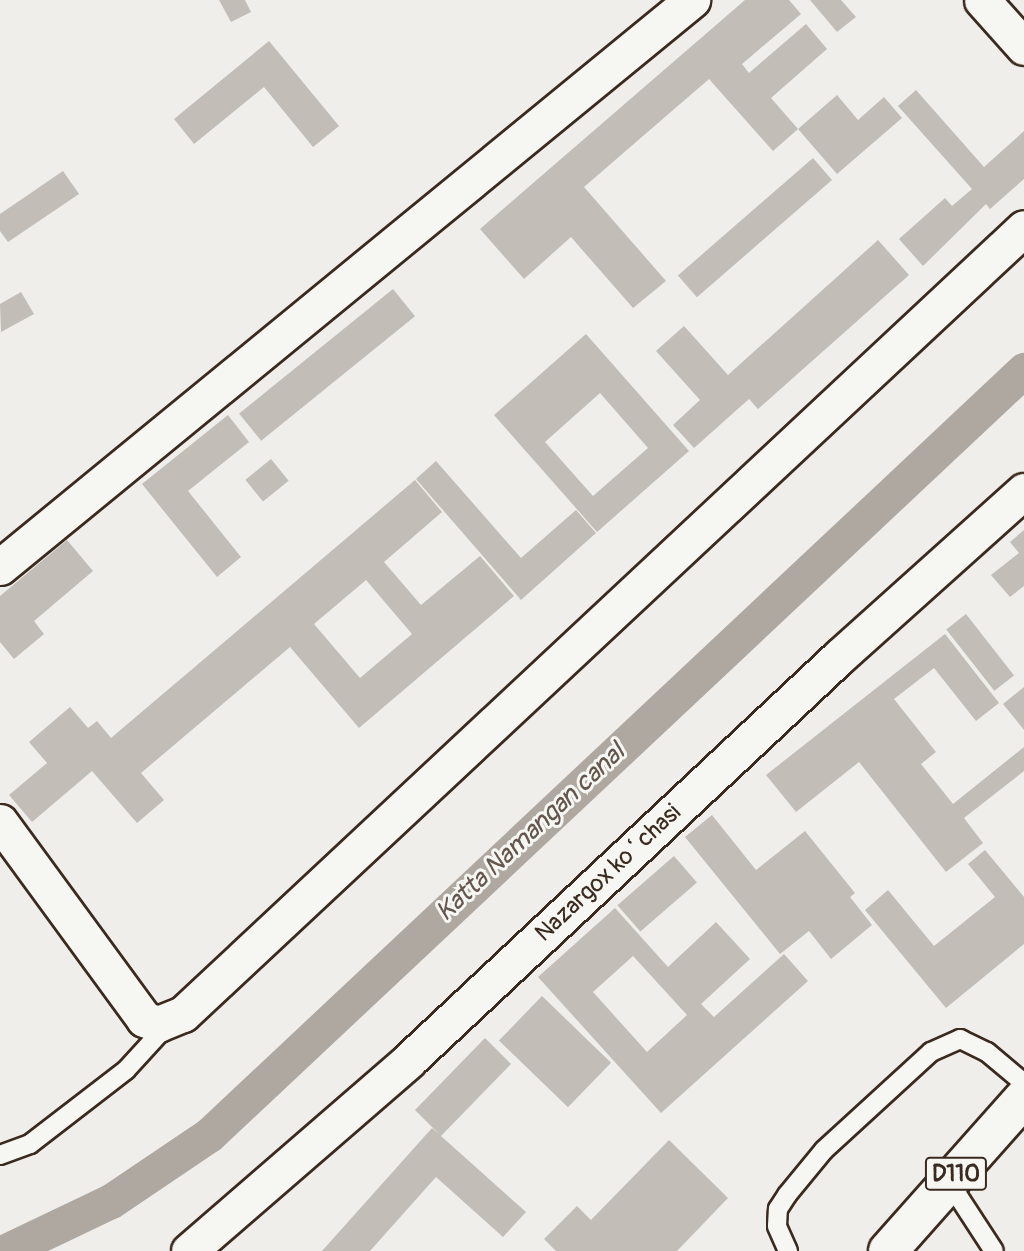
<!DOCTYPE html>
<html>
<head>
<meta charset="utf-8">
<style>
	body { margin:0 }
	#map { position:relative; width:1024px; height:1251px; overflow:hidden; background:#efeeea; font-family:Pangolin,sans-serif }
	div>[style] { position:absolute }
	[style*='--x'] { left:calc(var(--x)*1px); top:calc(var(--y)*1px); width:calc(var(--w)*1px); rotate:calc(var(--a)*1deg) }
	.canal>* { height:35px; margin:-17.5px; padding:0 17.5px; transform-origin:17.5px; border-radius:17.5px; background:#afa8a1 }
	.building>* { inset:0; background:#c2bdb7; transform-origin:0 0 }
	.roads { filter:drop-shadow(2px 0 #3b2a1e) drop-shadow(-2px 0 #3b2a1e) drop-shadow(0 2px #3b2a1e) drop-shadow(0 -2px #3b2a1e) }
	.lane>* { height:18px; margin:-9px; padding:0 9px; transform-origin:9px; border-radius:9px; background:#f6f6f2 }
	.street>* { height:35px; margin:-17.5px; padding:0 17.5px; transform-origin:17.5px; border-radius:17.5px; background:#f6f6f2 }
	.primary>* { height:38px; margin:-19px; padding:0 19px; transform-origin:19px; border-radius:19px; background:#f6f6f2 }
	span { translate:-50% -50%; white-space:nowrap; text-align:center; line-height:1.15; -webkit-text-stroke:6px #f6f6f2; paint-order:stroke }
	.shield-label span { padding:2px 5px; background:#f6f6f2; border:2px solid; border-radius:5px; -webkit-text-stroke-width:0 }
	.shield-label { font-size:23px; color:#3b2a1e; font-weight:700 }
	.street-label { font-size:24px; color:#3b2a1e }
	.water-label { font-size:26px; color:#64564c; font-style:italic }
</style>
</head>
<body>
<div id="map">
	<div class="canal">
		<i style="--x:6;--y:1251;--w:116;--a:-25.5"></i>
		<i style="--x:111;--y:1201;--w:118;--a:-34"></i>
		<i style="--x:209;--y:1135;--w:1118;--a:-43.19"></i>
	</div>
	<div class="building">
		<i style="clip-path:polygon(219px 0,245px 0,251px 12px,231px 22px)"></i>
		<i style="clip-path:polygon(745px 0,789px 0,801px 14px,742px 64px,749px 73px,806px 24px,827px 49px,771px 98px,798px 129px,773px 151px,709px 79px,584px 187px,666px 281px,633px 308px,571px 237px,524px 279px,480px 229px)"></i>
		<i style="clip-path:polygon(810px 0,841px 0,856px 17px,837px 32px)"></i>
		<i style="clip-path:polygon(269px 41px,339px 126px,313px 147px,264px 87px,194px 144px,174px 119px)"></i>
		<i style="clip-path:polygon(916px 90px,984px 167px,1024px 131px,1024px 179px,990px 209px,986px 204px,923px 266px,899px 239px,945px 198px,952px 206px,972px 189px,898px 106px)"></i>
		<i style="clip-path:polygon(837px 95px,858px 120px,884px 97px,902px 118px,837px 174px,798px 129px)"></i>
		<i style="left:813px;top:158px;width:29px;height:179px;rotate:49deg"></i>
		<i style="clip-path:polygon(63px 171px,79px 194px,8px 242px,0 231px,0 214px)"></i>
		<i style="clip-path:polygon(878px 240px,909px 275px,758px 409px,749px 399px,694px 448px,673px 425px,700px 400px,656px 351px,684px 326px,728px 375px)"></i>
		<i style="left:393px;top:289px;width:35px;height:198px;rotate:51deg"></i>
		<i style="clip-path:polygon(21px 292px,34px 314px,1px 332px,0 304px)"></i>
		<i style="clip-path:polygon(evenodd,586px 334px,689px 451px,597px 532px,494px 415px,586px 334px,600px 393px,648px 448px,593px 496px,545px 442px,600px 393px)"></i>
		<i style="clip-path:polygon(228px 415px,249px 442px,188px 491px,241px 557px,217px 577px,142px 484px)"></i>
		<i style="left:271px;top:459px;width:28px;height:33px;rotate:51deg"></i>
		<i style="clip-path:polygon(436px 461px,521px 558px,576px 510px,596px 533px,521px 600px,416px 479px)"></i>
		<i style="clip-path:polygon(evenodd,415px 480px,442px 512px,384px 562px,421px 605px,480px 556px,514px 596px,359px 728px,290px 647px,141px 773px,164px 800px,137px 823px,92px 771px,32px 822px,9px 795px,47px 763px,29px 742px,70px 707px,88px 728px,97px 721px,111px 738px,415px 480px,366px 580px,412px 634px,360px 678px,314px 624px,366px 580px)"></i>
		<i style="clip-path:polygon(1024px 530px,1024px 586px,1010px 597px,991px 575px,1019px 553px,1010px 542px)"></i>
		<i style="clip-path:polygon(67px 540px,93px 571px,34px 621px,44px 634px,14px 659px,0 642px,0 596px)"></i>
		<i style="left:966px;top:614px;width:78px;height:25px;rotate:52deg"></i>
		<i style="clip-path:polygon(945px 634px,999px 703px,976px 721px,934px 668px,894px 699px,936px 752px,921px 764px,953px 804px,1024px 747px,1024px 771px,964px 818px,983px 843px,946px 872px,859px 762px,796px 812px,766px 775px)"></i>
		<i style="clip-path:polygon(1024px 687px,1024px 730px,1003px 704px)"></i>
		<i style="clip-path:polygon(712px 815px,756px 870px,805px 831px,855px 893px,850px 897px,872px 925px,831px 959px,809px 931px,780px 954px,685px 837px)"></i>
		<i style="clip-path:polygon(985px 850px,1024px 897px,1024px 944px,946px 1008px,865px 910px,888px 890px,934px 946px,995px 897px,968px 864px)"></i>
		<i style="left:674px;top:856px;width:35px;height:75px;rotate:49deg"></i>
		<i style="clip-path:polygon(evenodd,615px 908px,668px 967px,716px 922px,750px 959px,701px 1004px,714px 1017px,784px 954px,808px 981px,661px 1113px,538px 977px,615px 908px,633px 956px,687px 1015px,647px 1052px,593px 992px,633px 956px)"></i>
		<i style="left:542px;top:996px;width:96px;height:62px;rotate:44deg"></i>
		<i style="clip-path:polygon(485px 1038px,511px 1064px,441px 1136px,526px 1212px,503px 1237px,436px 1177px,370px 1251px,322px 1251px,432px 1128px,439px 1134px,415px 1110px)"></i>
		<i style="clip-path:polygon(669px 1140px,728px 1198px,677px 1251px,556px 1251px,544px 1239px,577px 1206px,591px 1220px)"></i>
	</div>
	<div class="roads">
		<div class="lane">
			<i style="--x:0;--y:1155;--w:32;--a:-20"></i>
			<i style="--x:30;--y:1144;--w:121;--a:-37.6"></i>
			<i style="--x:126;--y:1070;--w:62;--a:-47.6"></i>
			<i style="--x:949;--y:1182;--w:82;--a:56.9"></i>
			<i style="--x:788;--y:1251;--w:27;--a:-114"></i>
			<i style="--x:777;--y:1226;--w:17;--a:-87"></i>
			<i style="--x:778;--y:1209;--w:17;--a:-57"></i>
			<i style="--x:787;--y:1195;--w:58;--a:-50.6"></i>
			<i style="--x:824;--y:1150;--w:145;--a:-42.5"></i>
			<i style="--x:931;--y:1052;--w:32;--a:-24"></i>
			<i style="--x:960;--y:1039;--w:30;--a:26"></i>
			<i style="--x:987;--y:1052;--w:48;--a:40"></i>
		</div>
		<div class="street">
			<i style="--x:982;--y:0;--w:63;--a:48.2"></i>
			<i style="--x:0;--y:567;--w:895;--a:-39.33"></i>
			<i style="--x:0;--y:822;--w:244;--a:53.8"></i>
			<i style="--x:144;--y:1019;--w:15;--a:20"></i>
			<i style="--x:158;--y:1024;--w:27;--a:-22"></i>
			<i style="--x:183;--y:1014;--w:1151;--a:-43.06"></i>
			<i style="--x:189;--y:1251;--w:290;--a:-40.9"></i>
			<i style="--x:408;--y:1061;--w:592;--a:-43.15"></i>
			<i style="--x:840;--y:656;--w:247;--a:-41.9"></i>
		</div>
		<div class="primary">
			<i style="--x:888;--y:1251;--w:205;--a:-48.4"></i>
		</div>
	</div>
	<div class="shield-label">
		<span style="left:956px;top:1174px">D110</span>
	</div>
	<div class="street-label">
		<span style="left:608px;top:873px;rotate:-43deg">Nazargox koʻchasi</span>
	</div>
	<div class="water-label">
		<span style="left:531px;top:833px;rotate:-43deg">Katta Namangan canal</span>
	</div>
</div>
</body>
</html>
